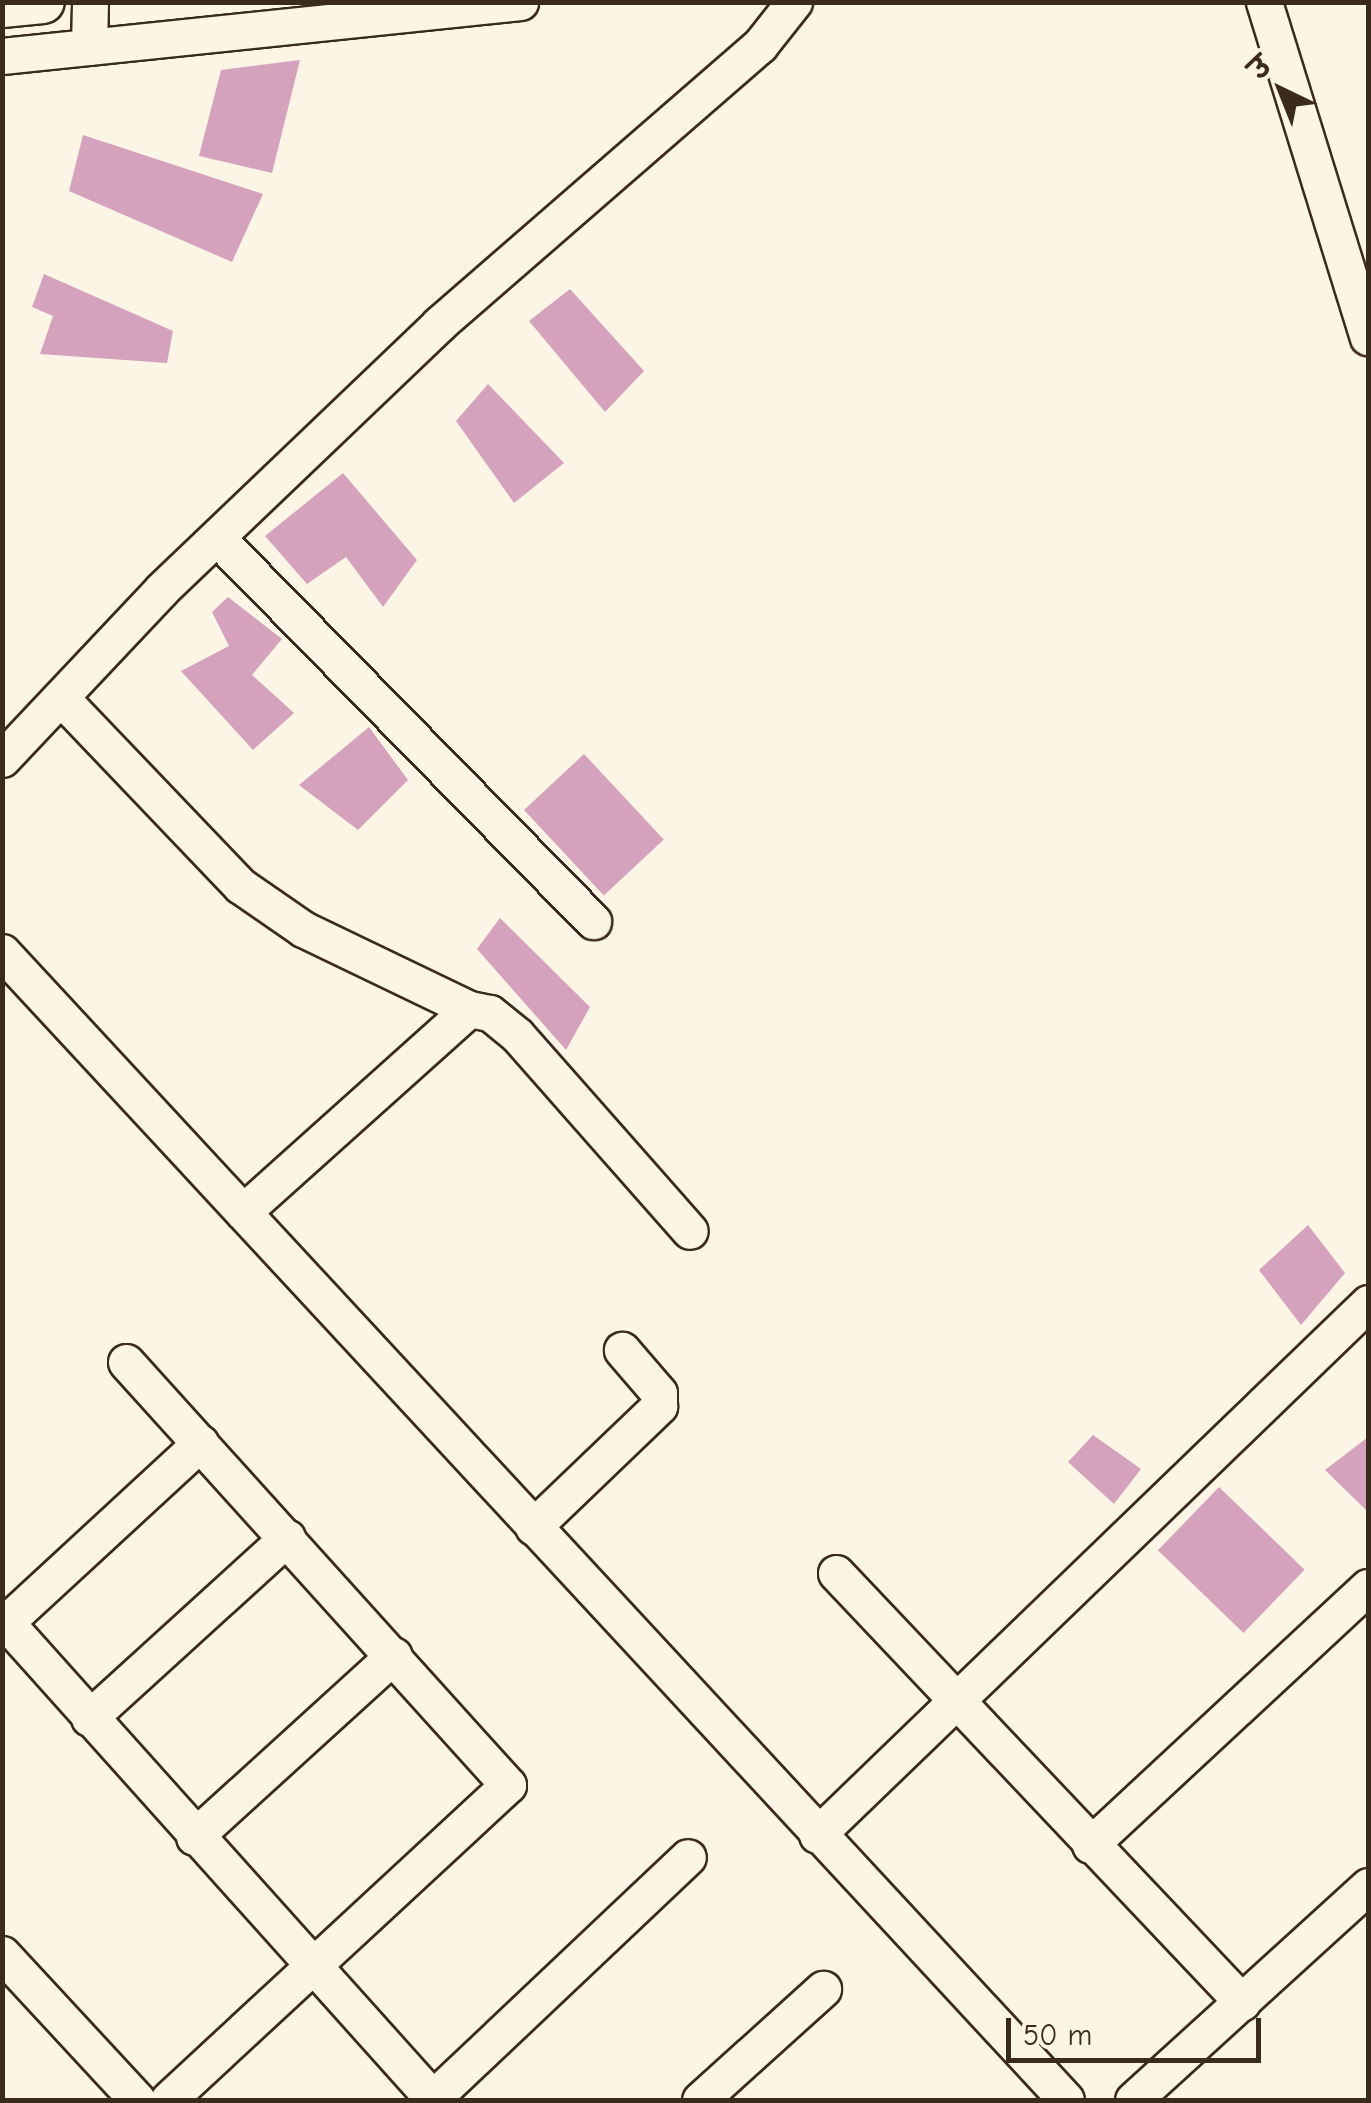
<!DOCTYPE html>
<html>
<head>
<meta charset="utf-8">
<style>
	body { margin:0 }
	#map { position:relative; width:1371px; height:2103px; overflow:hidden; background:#fcf5e5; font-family:"Comic Neue","Playpen Sans Deva",sans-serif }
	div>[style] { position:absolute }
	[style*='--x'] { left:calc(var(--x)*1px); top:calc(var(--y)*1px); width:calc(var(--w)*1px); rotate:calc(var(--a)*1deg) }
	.building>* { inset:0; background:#d5a2bd; transform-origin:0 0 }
	.roads { filter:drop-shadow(2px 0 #3b2a1e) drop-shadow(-2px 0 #3b2a1e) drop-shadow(0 2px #3b2a1e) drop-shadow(0 -2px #3b2a1e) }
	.minor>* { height:35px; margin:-17.5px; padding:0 17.5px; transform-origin:17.5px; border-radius:17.5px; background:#fcf5e5 }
	.tertiary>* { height:42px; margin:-21px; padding:0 21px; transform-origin:21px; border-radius:21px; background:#fcf5e5 }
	span { translate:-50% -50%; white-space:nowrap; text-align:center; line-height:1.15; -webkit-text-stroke:8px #fcf5e5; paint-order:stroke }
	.frame { position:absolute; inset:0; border:5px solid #3b2a1e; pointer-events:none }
	.north { position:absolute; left:1231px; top:40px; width:100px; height:100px; -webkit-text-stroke:8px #fcf5e5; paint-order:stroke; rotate:317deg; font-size:28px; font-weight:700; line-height:40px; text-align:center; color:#3b2a1e }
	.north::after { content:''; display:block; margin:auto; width:35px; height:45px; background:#3b2a1e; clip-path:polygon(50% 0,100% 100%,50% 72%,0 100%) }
	.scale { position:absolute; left:1006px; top:2018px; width:255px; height:45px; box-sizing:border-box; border:5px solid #3b2a1e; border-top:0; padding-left:12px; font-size:30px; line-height:35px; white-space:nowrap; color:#3b2a1e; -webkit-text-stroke:8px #fcf5e5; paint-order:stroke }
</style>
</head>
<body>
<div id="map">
	<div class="building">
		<i style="clip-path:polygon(300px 60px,272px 173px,199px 156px,221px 70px)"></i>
		<i style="clip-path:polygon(83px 135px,263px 194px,232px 262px,69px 191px)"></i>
		<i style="clip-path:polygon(44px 274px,173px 331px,167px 363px,40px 354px,53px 316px,32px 307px)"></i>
		<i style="clip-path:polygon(570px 289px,644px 371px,605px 412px,529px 321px)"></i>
		<i style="clip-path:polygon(488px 384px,564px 463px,514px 503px,456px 421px)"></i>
		<i style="clip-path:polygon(343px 473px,417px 560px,383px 607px,346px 557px,307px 584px,265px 536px)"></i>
		<i style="clip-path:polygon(228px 597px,282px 639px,252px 675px,294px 713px,253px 750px,181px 671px,229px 646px,212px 612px)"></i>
		<i style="clip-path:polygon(369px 727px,408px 780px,358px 830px,299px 785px)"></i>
		<i style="left:584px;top:754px;width:117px;height:82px;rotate:47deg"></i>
		<i style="clip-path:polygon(500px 918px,590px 1007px,566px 1050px,477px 949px)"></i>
		<i style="clip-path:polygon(1308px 1225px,1345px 1273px,1301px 1325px,1259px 1270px)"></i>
		<i style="clip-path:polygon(1093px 1435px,1141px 1469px,1114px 1504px,1068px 1462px)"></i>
		<i style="clip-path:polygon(1368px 1437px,1368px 1512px,1325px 1470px)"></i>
		<i style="left:1219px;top:1487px;width:119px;height:88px;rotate:44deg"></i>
	</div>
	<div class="roads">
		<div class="minor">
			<i style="--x:1264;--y:2;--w:351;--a:72.8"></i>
			<i style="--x:89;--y:47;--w:45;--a:-88.7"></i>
			<i style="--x:2;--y:56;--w:521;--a:-5.95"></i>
			<i style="--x:217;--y:538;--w:537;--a:45.53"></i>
			<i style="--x:63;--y:700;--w:257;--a:46.3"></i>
			<i style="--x:241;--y:886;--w:75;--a:34.7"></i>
			<i style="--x:303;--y:929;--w:184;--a:25.7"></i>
			<i style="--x:2;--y:759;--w:233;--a:-46.7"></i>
			<i style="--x:162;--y:589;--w:383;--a:-43.7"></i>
			<i style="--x:439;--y:324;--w:425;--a:-41"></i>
			<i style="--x:760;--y:45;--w:55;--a:-51.7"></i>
			<i style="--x:2;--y:952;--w:1565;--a:47.17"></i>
			<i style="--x:243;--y:1212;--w:304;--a:-41.9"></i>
			<i style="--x:469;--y:1009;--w:21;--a:11"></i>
			<i style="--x:490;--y:1013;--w:35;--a:39"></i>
			<i style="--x:517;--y:1035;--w:261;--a:48.6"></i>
			<i style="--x:126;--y:1362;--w:570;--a:47.92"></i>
			<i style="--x:508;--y:1785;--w:463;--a:137.2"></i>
			<i style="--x:533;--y:1527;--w:175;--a:-43.8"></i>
			<i style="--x:659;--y:1406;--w:13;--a:-90"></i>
			<i style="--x:659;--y:1393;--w:57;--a:-130.7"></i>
			<i style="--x:836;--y:1573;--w:591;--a:46.58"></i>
			<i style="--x:2;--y:1618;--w:647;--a:48.13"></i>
			<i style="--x:2;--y:1626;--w:270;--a:-42.7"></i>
			<i style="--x:89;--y:1718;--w:268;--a:-42.3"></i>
			<i style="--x:817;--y:1835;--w:766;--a:-43.99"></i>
			<i style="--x:194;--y:1837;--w:270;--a:-42.3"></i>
			<i style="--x:1090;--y:1845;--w:379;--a:-42.9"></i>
			<i style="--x:2;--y:1954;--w:199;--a:47.2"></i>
			<i style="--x:432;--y:2099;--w:352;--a:-43.4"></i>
			<i style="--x:700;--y:2100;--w:166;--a:-42.1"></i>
			<i style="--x:1133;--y:2100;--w:318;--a:-42.3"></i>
		</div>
		<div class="tertiary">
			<i style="--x:2;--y:6;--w:41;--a:-5.6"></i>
		</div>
	</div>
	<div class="frame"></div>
	<div class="north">उ</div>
	<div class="scale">50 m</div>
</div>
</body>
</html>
